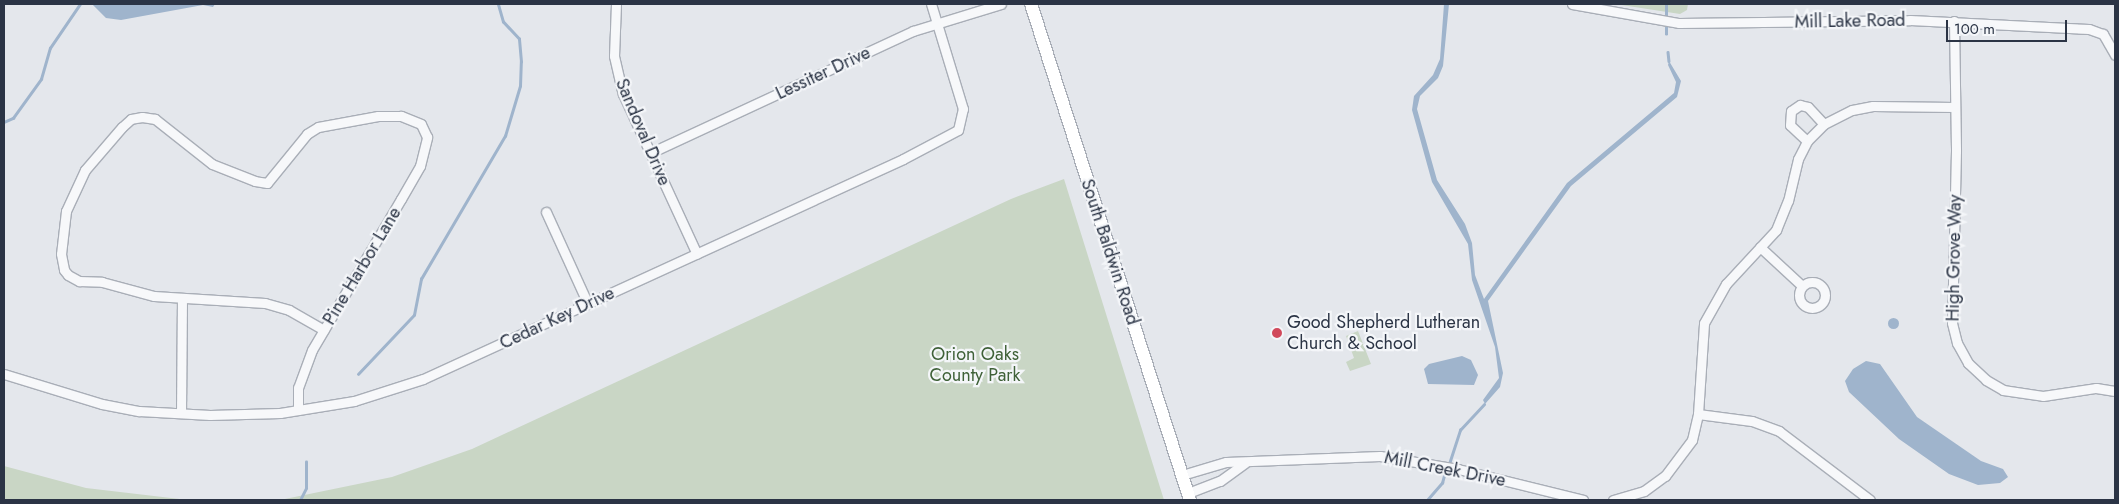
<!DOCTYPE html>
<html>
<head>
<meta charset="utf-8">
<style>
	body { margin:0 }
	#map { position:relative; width:2119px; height:504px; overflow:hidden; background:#e4e7ec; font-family:Jost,sans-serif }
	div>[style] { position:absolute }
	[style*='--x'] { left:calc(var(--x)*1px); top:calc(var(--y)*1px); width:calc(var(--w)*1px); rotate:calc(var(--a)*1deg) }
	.green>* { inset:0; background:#c9d6c5 }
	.water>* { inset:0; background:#9fb4cc }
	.round { border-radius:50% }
	.stream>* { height:2.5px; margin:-1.25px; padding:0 1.25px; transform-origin:1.25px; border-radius:1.25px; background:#9fb4cc }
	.roads { filter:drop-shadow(1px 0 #a9aeb7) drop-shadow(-1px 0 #a9aeb7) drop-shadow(0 1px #a9aeb7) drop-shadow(0 -1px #a9aeb7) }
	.street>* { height:9px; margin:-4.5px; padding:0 4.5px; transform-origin:4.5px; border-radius:4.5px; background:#f7f8fa }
	.street>.ring { margin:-4.5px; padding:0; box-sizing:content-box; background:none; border:9px solid #f7f8fa; border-radius:50% }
	.secondary>* { height:12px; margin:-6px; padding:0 6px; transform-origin:6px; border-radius:6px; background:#fff }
	.dots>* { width:14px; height:14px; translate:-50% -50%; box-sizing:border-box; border:2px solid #f4f6f9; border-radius:50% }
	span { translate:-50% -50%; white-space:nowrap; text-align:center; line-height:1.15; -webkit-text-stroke:4.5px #f4f6f9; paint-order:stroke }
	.street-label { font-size:18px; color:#2b3445 }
	.poi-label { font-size:18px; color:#2b3445 }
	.left { translate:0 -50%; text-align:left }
	.park-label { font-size:18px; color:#3f6138 }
	.frame { position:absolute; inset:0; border:5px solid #2b3445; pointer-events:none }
	.scale { position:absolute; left:1946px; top:20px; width:121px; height:22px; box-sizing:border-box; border:2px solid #2b3445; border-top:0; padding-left:6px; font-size:15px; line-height:18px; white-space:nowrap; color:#2b3445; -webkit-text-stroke:4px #f4f6f9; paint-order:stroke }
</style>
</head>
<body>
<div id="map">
	<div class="green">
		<i style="clip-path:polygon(1615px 4px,1688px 4px,1687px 10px,1680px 14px)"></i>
		<i style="clip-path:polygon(1064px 179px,1164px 500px,280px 500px,392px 477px,472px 449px,1011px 199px)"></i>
		<i style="clip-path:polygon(1358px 331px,1371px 364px,1350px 371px,1346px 362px,1354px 358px,1346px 336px)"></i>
		<i style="clip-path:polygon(4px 466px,86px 488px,188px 500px,4px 500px)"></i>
	</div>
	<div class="water">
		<i style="clip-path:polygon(92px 4px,215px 4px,213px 7px,203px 5px,121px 20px,106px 18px)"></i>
		<i style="clip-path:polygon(1444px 4px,1449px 4px,1443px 66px,1438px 78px,1420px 96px,1417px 109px,1437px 180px,1465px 224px,1472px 243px,1475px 275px,1484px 299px,1567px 183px,1674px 93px,1676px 82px,1668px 65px,1669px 61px,1681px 81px,1677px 97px,1571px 186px,1488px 301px,1503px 373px,1500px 387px,1485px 404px,1483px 400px,1499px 378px,1495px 347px,1472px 280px,1468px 244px,1432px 182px,1412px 110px,1414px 96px,1433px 75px,1440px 59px)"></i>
		<i class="round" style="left:1887.5px;top:317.5px;width:11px;height:11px"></i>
		<i style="clip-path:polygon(1462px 356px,1471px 360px,1478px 375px,1474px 385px,1428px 384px,1424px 369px,1429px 364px)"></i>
		<i style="clip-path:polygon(1866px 361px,1880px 364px,1917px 417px,1981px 461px,2003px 469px,2008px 477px,2000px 483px,1978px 485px,1949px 474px,1899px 439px,1849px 392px,1845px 381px,1853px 369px)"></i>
	</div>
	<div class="stream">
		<i style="--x:1666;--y:34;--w:30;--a:-90"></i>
		<i style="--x:1668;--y:52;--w:9;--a:84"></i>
		<i style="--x:4;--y:122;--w:10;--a:-24"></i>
		<i style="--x:13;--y:118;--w:48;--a:-54.3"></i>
		<i style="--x:41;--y:79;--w:32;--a:-74"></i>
		<i style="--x:50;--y:48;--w:53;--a:-55.7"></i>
		<i style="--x:358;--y:374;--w:81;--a:-46.5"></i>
		<i style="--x:414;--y:315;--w:37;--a:-79"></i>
		<i style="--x:421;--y:279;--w:166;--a:-59.6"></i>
		<i style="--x:505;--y:136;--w:52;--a:-73.3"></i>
		<i style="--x:520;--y:86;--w:24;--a:-88"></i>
		<i style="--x:521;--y:62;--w:23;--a:-95"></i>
		<i style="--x:519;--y:39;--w:23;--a:-133"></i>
		<i style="--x:503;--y:22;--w:19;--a:-106"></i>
		<i style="--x:1449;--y:464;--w:36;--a:-72"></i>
		<i style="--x:1460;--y:430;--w:35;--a:-47"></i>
		<i style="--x:300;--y:500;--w:13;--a:-63"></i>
		<i style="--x:306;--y:488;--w:26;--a:-90"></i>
		<i style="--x:1427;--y:500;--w:23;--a:-49"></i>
		<i style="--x:1442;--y:483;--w:16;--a:-75"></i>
	</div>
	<div class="roads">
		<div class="street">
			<i style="--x:616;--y:4;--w:52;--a:92.2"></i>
			<i style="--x:614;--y:56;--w:39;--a:77"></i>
			<i style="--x:623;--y:94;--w:176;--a:65.2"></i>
			<i style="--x:1572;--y:4;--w:109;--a:10.1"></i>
			<i style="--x:1679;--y:23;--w:231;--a:-0.7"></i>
			<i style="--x:1910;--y:20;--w:179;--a:2.9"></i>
			<i style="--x:2089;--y:29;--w:15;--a:20"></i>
			<i style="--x:2103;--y:34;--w:24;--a:60"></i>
			<i style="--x:1954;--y:21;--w:130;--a:89.1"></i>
			<i style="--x:1956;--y:151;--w:172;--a:91.3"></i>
			<i style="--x:1952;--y:323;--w:21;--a:76"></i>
			<i style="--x:1957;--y:343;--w:23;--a:61"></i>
			<i style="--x:1968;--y:363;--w:25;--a:43"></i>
			<i style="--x:1986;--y:380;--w:20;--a:30"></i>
			<i style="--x:2003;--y:390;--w:40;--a:8.5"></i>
			<i style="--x:2043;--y:396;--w:54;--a:-8.6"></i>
			<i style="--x:2096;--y:388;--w:19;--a:9"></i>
			<i style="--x:1807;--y:141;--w:23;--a:-137"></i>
			<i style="--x:1790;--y:125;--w:14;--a:-86"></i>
			<i style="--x:1791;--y:111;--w:11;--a:-34"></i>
			<i style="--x:1800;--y:105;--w:8;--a:14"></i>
			<i style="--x:1808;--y:107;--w:23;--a:47"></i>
			<i style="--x:650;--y:153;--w:290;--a:-24.9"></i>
			<i style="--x:913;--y:31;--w:92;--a:-17.1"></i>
			<i style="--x:546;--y:212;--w:101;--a:65.5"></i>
			<i style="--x:1760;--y:247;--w:56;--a:42.8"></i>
			<i class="ring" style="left:1799px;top:282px;width:17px;height:17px"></i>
			<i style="--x:4;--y:374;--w:102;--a:17"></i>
			<i style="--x:102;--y:404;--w:38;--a:11"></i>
			<i style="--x:139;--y:411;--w:71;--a:3.2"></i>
			<i style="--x:210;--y:415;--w:70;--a:-1.6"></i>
			<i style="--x:280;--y:413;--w:75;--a:-9.2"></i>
			<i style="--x:354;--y:401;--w:72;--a:-17.7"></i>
			<i style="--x:423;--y:379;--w:528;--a:-24.62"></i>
			<i style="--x:903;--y:159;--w:62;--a:-27.8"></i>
			<i style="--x:958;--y:130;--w:22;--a:-77"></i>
			<i style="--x:963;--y:109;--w:110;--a:-106.9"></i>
			<i style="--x:298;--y:410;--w:22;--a:-90"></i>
			<i style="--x:298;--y:388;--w:40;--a:-69.8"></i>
			<i style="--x:312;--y:350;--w:175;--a:-59.5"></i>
			<i style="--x:401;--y:199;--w:38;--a:-60"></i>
			<i style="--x:420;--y:166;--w:30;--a:-76"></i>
			<i style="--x:427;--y:137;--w:14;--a:-115"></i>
			<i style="--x:421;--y:124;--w:22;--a:-158"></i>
			<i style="--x:401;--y:116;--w:23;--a:180"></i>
			<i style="--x:378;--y:116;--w:61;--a:169.6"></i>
			<i style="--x:318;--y:127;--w:13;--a:148"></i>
			<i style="--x:307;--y:134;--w:63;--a:129.2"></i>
			<i style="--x:267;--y:183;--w:12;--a:-171"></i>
			<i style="--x:255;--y:181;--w:46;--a:-158.4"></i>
			<i style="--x:212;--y:164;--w:73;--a:-141.7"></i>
			<i style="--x:155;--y:119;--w:13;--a:-171"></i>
			<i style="--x:142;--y:117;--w:11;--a:170"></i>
			<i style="--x:131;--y:119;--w:12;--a:138"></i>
			<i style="--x:122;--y:127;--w:57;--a:130.7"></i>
			<i style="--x:85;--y:170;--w:45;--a:114.9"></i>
			<i style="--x:66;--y:211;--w:43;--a:96.6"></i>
			<i style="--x:61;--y:254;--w:16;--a:79"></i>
			<i style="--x:64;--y:270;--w:6;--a:51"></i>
			<i style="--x:68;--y:275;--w:13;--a:29"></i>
			<i style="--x:79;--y:281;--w:23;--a:2"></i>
			<i style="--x:102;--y:282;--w:54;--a:15.1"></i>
			<i style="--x:154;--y:296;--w:111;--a:3.6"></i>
			<i style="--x:265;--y:303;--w:25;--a:16"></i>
			<i style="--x:289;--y:310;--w:40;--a:29.7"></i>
			<i style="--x:181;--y:413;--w:115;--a:-89.5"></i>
			<i style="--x:1698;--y:414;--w:54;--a:7.4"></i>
			<i style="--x:1752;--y:421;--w:29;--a:20"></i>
			<i style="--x:1779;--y:431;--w:114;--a:37.2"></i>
			<i style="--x:1182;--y:475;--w:46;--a:-16.5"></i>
			<i style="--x:1226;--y:462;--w:154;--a:-2.2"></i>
			<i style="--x:1380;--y:456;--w:79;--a:9.5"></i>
			<i style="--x:1458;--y:469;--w:129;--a:13.9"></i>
			<i style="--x:1188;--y:493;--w:34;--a:-21"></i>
			<i style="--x:1220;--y:481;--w:31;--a:-36"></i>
			<i style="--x:1613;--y:500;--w:32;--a:-16"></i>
			<i style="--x:1644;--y:491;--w:26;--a:-36"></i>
			<i style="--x:1665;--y:476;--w:45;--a:-53.1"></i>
			<i style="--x:1692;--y:440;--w:27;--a:-77"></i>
			<i style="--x:1698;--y:414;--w:91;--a:-86.2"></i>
			<i style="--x:1704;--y:323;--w:45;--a:-60.6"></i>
			<i style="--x:1726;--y:284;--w:74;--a:-47.2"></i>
			<i style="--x:1776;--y:230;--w:31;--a:-68"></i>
			<i style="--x:1788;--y:201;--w:43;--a:-76.6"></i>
			<i style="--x:1798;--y:159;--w:20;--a:-63"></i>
			<i style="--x:1807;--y:141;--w:24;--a:-45"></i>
			<i style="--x:1824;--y:124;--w:31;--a:-27"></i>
			<i style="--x:1852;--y:110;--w:21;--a:-11"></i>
			<i style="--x:1873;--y:106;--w:81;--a:0.7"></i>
		</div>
		<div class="secondary">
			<i style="--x:1031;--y:4;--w:521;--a:72.23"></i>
		</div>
	</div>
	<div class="dots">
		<i style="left:1277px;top:333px;background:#d1495b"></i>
	</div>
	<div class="street-label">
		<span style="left:1850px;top:21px;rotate:-1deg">Mill Lake Road</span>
		<span style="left:823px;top:73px;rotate:-25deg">Lessiter Drive</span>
		<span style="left:643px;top:132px;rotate:67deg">Sandoval Drive</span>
		<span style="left:1110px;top:252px;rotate:72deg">South Baldwin Road</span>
		<span style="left:1954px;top:258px;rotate:-89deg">High Grove Way</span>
		<span style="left:362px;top:266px;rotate:-59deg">Pine Harbor Lane</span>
		<span style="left:557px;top:318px;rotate:-25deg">Cedar Key Drive</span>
		<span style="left:1445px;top:469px;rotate:11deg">Mill Creek Drive</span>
	</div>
	<div class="poi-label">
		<span class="left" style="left:1287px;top:333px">Good Shepherd Lutheran<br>Church &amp; School</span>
	</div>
	<div class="park-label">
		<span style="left:975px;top:365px">Orion Oaks<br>County Park</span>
	</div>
	<div class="frame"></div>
	<div class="scale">100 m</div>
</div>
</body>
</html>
